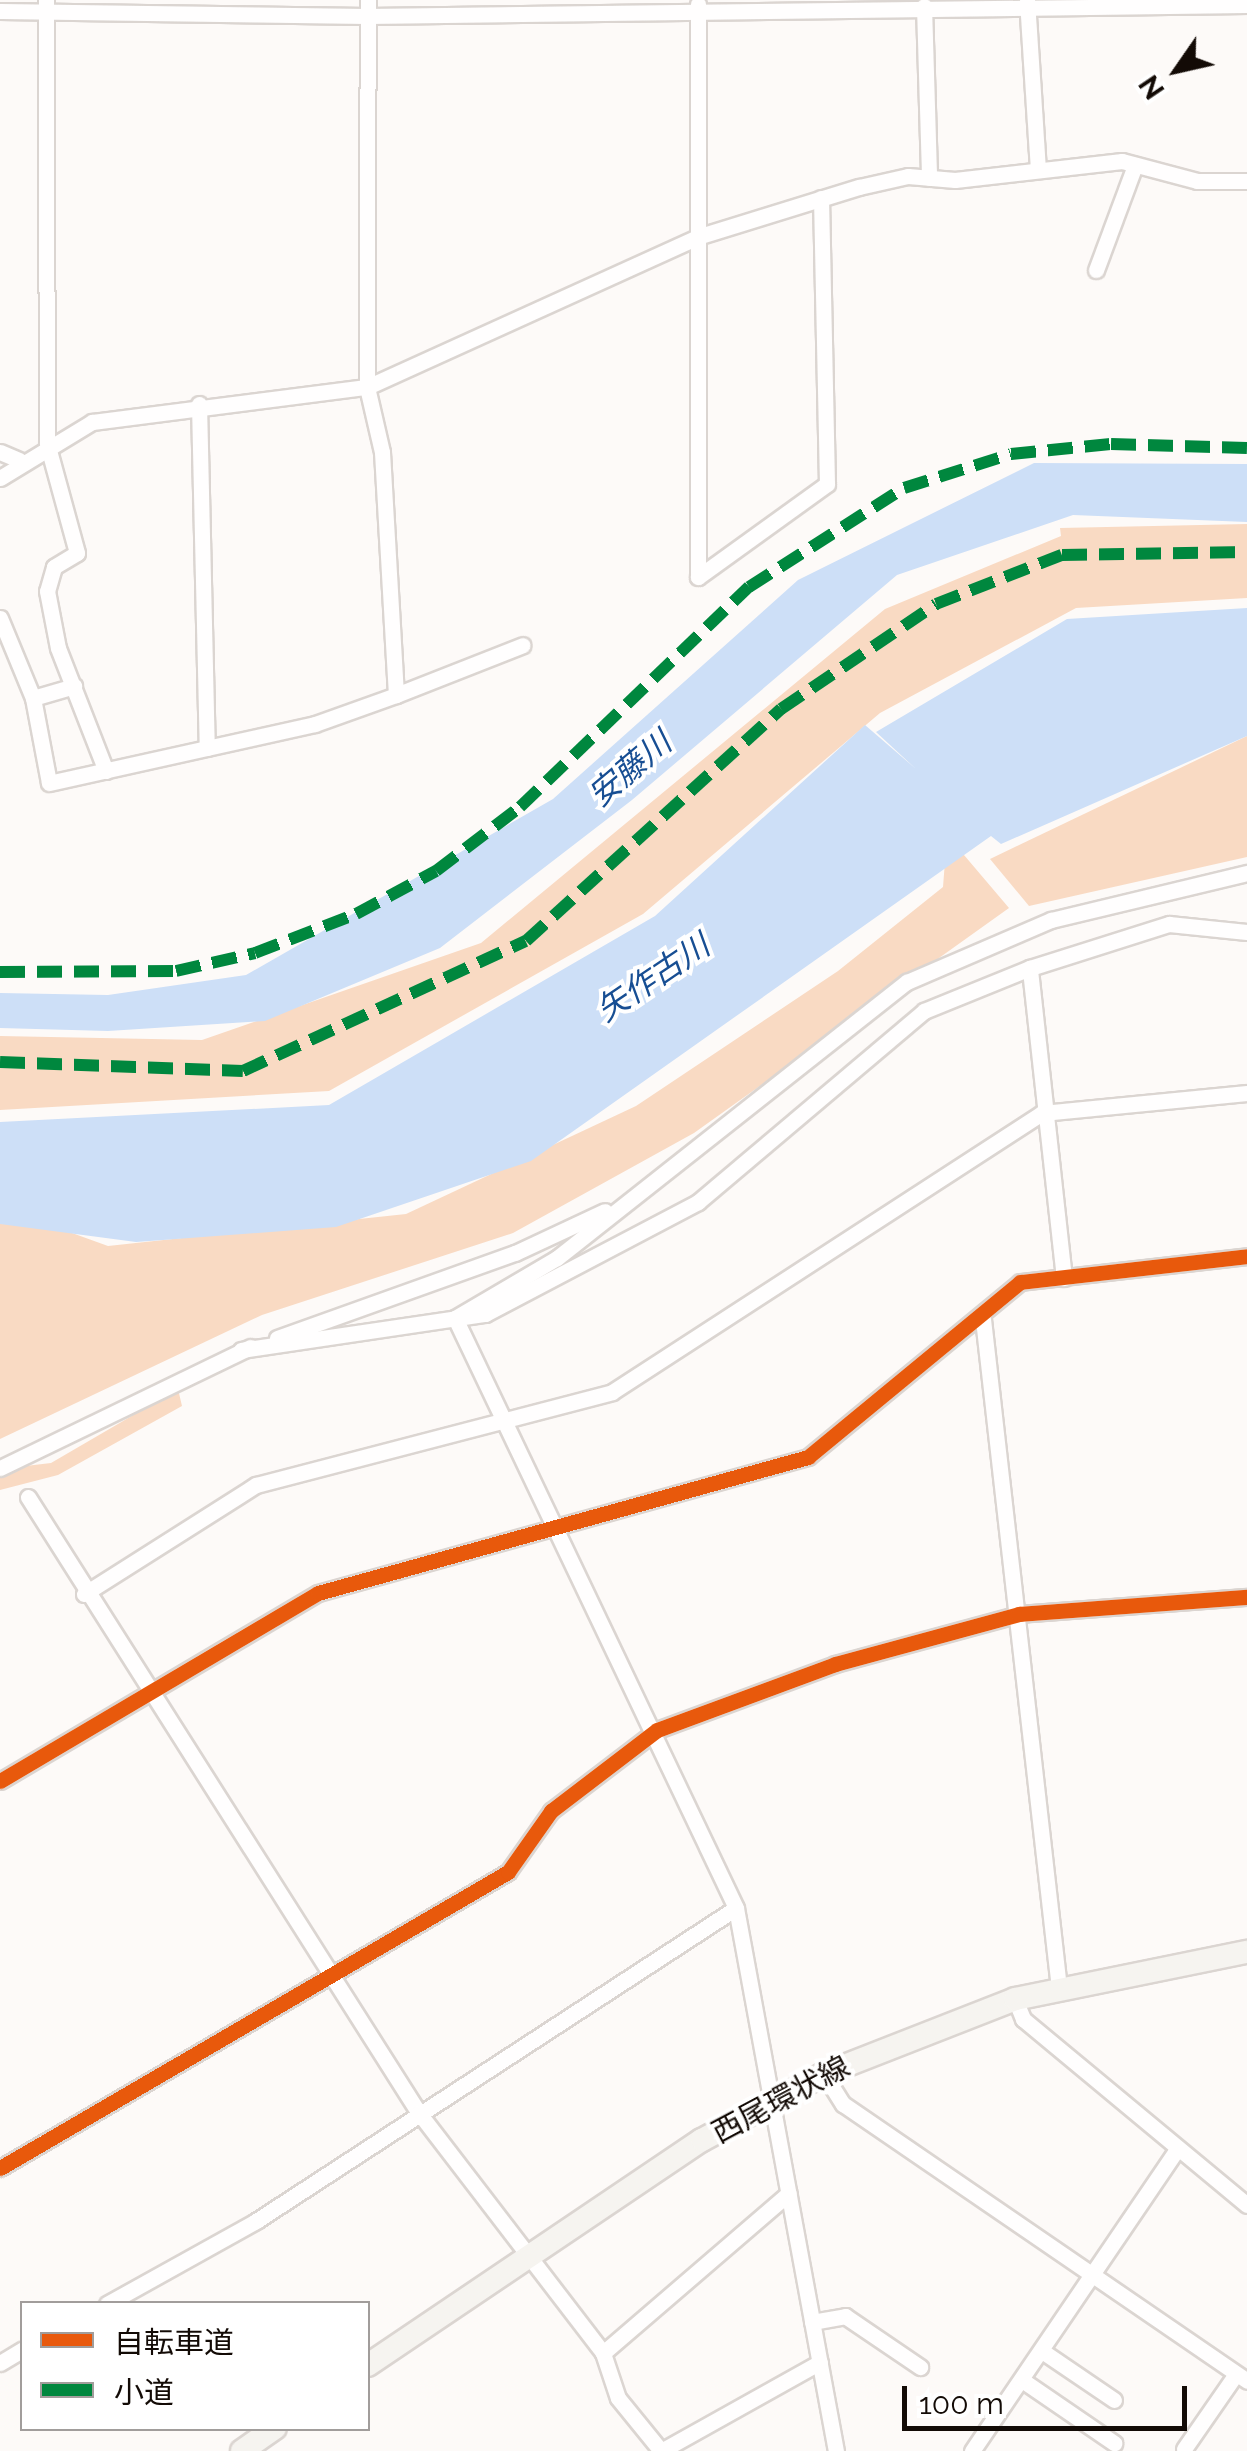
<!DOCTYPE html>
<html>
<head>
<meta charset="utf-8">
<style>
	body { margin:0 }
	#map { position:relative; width:1247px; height:2451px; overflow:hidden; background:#fdfaf8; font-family:Raleway,"Noto Sans JP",sans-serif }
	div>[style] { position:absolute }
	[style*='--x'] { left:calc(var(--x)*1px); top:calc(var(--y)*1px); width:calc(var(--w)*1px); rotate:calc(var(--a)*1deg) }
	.green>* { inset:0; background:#f9dac3 }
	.water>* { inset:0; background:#cddff7 }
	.roads { filter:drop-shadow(2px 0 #dbd5d1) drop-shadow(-2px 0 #dbd5d1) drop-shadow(0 2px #dbd5d1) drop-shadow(0 -2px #dbd5d1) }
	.street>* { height:15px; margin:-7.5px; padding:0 7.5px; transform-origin:7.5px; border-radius:7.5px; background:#fffefe }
	.secondary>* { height:22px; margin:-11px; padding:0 11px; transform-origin:11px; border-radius:11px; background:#f6f4f0 }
	.quiet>* { height:12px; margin-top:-6px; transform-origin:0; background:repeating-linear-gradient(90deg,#00873e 0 25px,transparent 0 37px) }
	.cycleway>* { height:15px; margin:-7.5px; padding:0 7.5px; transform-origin:7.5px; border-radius:7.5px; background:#e8590c }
	span { translate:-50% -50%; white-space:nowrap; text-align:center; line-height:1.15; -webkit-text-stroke:8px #fff; paint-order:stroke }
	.street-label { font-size:30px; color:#130b06 }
	.water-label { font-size:32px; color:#174e93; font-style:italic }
	.legend { position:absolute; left:20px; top:2301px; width:350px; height:130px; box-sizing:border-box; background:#fff; border:2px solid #a19d9b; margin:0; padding:12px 18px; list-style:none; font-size:30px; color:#130b06 }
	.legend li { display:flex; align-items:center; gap:20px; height:50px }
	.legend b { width:50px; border:2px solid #a19d9b }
	.north { position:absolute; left:1127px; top:20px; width:100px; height:100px; -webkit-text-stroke:8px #fff; paint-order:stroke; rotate:236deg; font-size:28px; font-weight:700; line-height:40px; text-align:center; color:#130b06 }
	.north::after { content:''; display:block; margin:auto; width:35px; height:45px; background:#130b06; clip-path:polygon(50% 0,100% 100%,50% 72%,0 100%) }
	.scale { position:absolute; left:902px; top:2386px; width:285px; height:45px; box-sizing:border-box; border:5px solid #130b06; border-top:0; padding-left:12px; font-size:30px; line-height:35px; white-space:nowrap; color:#130b06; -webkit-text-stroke:8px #fff; paint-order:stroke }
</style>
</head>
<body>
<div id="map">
	<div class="green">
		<i style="clip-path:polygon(1247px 524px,1247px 598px,1076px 608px,880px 713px,643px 914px,329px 1091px,0 1110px,0 1036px,202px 1040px,481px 943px,885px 609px,1061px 536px,1060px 528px)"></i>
		<i style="clip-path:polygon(1247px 736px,1247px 857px,1029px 906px,990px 859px)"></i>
		<i style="clip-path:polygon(947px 835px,1009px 908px,694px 1133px,513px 1233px,262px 1315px,0 1439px,0 1207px,108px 1246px,406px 1214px,636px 1106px,838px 971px,943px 887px)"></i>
		<i style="clip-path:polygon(178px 1389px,182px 1406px,58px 1475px,0 1490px,0 1469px,51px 1463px)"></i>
	</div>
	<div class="water">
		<i style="clip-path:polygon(1034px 463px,1247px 464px,1247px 522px,1073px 515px,897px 575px,632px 800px,440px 948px,265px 1021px,108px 1031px,0 1028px,0 993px,108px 995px,246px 975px,553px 799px,798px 580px)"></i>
		<i style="clip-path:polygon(1247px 608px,1247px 736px,1001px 844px,991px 836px,531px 1161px,336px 1227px,136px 1242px,0 1224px,0 1122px,329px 1105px,655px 916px,865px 725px,916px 769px,876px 732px,1067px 619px)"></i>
	</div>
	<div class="roads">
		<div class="street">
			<i style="--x:46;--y:0;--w:443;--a:89.9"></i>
			<i style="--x:47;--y:443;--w:114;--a:74.7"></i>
			<i style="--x:77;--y:553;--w:27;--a:149"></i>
			<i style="--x:54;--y:567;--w:25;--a:106"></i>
			<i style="--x:47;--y:591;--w:58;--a:79.1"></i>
			<i style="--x:58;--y:648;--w:132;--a:68.7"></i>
			<i style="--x:1027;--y:0;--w:168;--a:86.3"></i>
			<i style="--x:698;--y:4;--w:573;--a:90"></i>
			<i style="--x:698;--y:577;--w:159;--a:-35.8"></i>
			<i style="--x:827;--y:484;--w:286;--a:-91.2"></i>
			<i style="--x:924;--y:6;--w:172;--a:88.3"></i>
			<i style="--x:0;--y:11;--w:367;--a:0.8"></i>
			<i style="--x:367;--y:16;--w:880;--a:-0.72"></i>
			<i style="--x:1096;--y:270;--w:112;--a:-69.6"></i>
			<i style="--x:199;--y:404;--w:344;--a:88.7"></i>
			<i style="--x:0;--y:452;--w:21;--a:23"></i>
			<i style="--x:0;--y:478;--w:108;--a:-31.3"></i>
			<i style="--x:92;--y:422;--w:277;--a:-7.3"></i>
			<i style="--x:367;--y:387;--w:362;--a:-24.4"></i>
			<i style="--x:697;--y:237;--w:170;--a:-17.2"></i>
			<i style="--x:859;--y:187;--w:50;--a:-12.7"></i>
			<i style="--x:908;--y:176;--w:47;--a:4.9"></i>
			<i style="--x:955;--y:180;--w:168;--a:-6.5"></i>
			<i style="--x:1122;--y:161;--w:78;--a:14.9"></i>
			<i style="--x:1197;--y:181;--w:50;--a:0"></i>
			<i style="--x:0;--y:618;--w:87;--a:67.6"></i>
			<i style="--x:33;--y:698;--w:86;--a:79.3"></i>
			<i style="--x:49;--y:783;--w:272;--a:-12.5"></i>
			<i style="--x:315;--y:724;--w:86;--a:-19.7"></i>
			<i style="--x:396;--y:695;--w:243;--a:-93.3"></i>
			<i style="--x:382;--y:452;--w:67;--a:-103"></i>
			<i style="--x:367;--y:387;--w:387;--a:-89.9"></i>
			<i style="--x:396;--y:695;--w:136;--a:-21.5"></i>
			<i style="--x:33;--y:698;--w:43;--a:-16.3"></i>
			<i style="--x:1064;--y:1278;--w:312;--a:-96.3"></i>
			<i style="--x:1030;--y:968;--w:146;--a:-17.6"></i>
			<i style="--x:1169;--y:924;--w:78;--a:5.9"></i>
			<i style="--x:455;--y:1318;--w:653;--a:64.53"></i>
			<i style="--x:736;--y:1908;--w:552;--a:79.57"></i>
			<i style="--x:455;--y:1318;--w:118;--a:-30.5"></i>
			<i style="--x:557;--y:1258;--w:446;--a:-38.3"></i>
			<i style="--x:907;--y:982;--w:157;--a:-23.3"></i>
			<i style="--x:1051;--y:920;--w:202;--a:-13.5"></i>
			<i style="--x:983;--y:1319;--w:673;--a:83.52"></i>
			<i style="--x:277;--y:1338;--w:253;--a:-19.7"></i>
			<i style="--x:515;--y:1253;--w:99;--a:-25"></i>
			<i style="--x:241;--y:1350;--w:247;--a:-8.4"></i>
			<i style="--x:485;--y:1314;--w:241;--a:-27.7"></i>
			<i style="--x:698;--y:1202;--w:296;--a:-40.2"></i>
			<i style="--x:924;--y:1011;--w:114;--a:-22.1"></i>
			<i style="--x:0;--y:1468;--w:278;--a:-25.8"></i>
			<i style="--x:28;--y:1497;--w:730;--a:57.6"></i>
			<i style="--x:419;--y:2113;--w:302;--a:52.5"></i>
			<i style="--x:603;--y:2353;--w:47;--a:71.6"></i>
			<i style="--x:618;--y:2398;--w:68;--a:50.9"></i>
			<i style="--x:84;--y:1594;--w:204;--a:-32.4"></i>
			<i style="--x:256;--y:1485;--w:368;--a:-14.6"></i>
			<i style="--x:612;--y:1392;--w:513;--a:-32.98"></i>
			<i style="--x:1042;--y:1113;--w:206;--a:-5.6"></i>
			<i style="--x:0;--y:1781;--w:369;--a:-30.6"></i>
			<i style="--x:318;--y:1593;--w:509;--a:-15.51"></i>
			<i style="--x:808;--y:1457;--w:275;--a:-39.5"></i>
			<i style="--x:1020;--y:1282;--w:228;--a:-6.5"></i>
			<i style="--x:1015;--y:1999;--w:22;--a:68"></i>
			<i style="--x:1023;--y:2019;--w:291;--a:39.7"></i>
			<i style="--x:824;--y:2074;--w:36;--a:58"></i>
			<i style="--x:843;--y:2104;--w:490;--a:34.4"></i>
			<i style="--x:0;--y:2168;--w:588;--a:-30.23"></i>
			<i style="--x:508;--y:1872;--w:75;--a:-54.8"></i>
			<i style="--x:551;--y:1811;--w:133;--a:-37.4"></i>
			<i style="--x:657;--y:1730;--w:190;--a:-20.3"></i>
			<i style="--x:835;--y:1664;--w:191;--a:-15.2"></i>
			<i style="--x:1019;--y:1614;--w:229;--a:-4.3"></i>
			<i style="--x:107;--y:2304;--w:171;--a:-29.1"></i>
			<i style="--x:256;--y:2221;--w:573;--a:-33.11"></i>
			<i style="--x:812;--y:2322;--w:34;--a:-10"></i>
			<i style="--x:845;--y:2316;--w:91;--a:34.2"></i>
			<i style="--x:1042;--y:2351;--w:87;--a:34.2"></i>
			<i style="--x:603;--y:2353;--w:245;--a:-40.7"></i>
			<i style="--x:0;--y:2363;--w:26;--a:-31"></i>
			<i style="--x:1022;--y:2380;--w:112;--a:34.4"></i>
			<i style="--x:1184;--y:2449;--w:91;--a:-55.3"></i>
			<i style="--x:661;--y:2451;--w:182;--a:-29.2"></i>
			<i style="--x:972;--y:2451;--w:366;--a:-55.8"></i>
		</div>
		<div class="secondary">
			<i style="--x:368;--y:2365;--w:403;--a:-34"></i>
			<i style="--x:702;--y:2140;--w:139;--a:-28.4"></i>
			<i style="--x:824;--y:2074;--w:205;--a:-21.4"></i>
			<i style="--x:1015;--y:1999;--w:237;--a:-11.5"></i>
			<i style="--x:242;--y:2451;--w:40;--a:-34.9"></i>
		</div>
	</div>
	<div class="quiet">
		<i style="--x:0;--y:972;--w:176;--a:-0.3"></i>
		<i style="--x:176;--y:971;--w:81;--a:-12.8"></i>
		<i style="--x:255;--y:953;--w:108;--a:-21.1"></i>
		<i style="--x:356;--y:914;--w:91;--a:-28.3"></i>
		<i style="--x:436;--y:871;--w:106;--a:-37.3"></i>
		<i style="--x:520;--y:807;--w:318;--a:-43.9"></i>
		<i style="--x:749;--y:587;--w:184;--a:-32.6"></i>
		<i style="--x:904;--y:488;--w:112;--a:-17.6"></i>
		<i style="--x:1011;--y:454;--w:100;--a:-5.7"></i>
		<i style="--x:1111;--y:444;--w:136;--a:1.7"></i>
		<i style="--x:0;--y:1062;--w:243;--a:2.1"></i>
		<i style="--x:243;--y:1071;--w:311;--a:-24.7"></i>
		<i style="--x:526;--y:941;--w:345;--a:-42.3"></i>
		<i style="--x:781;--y:709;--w:187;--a:-34.1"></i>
		<i style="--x:936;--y:604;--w:135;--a:-21.3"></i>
		<i style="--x:1062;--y:555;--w:185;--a:-0.9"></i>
	</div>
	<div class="cycleway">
		<i style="--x:0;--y:1781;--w:369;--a:-30.6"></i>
		<i style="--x:318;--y:1593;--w:509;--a:-15.51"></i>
		<i style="--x:808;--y:1457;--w:275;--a:-39.5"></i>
		<i style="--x:1020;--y:1282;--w:228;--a:-6.5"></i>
		<i style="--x:0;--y:2168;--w:588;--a:-30.23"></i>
		<i style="--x:508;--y:1872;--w:75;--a:-54.8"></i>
		<i style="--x:551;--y:1811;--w:133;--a:-37.4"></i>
		<i style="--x:657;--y:1730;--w:190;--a:-20.3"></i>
		<i style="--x:835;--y:1664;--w:191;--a:-15.2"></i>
		<i style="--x:1019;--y:1614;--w:229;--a:-4.3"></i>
	</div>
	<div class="street-label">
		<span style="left:781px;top:2100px;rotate:-28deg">西尾環状線</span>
	</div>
	<div class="water-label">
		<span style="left:630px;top:769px;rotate:-40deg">安藤川</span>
		<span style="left:653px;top:978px;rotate:-34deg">矢作古川</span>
	</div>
	<ul class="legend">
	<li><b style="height:12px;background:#e8590c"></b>自転車道</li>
	<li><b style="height:12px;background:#00873e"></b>小道</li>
	</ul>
	<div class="north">N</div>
	<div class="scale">100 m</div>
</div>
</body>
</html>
